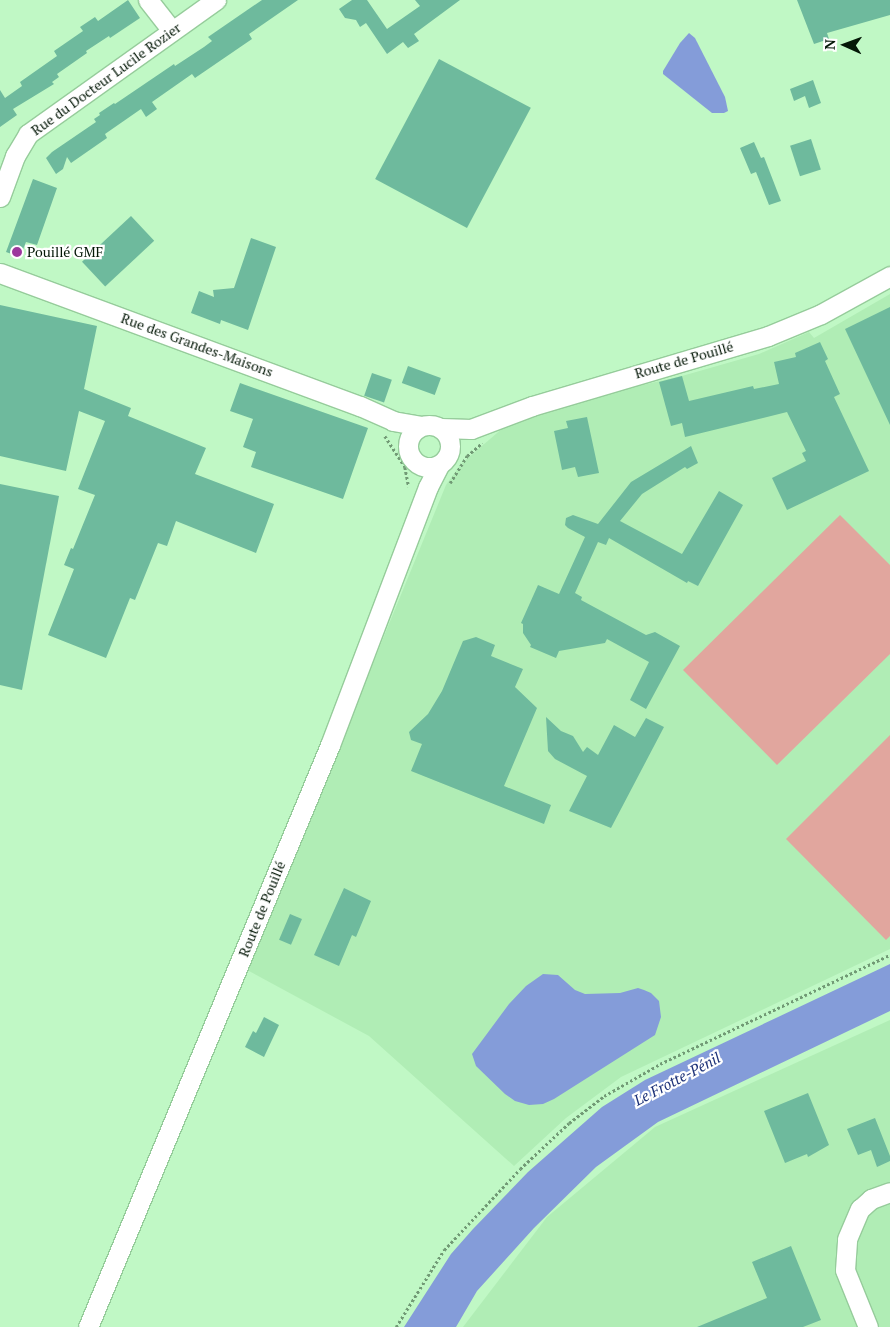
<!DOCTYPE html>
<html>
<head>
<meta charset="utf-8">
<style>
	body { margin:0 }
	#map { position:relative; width:890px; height:1327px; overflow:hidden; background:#c0f8c5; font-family:"PT Serif",serif }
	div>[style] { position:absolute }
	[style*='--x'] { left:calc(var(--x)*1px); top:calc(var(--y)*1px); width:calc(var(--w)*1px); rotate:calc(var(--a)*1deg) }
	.built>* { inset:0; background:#b0edb5 }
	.green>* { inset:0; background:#e1a69e }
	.water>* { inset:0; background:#849cd9 }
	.building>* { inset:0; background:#6eba9d; transform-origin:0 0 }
	.path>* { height:2.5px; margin-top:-1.25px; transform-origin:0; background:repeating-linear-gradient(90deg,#719a75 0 2.5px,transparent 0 5px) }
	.roads { filter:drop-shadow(1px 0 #96cc9b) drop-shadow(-1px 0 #96cc9b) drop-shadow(0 1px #96cc9b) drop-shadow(0 -1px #96cc9b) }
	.minor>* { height:19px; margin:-9.5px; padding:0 9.5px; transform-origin:9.5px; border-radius:9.5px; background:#fff }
	.minor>.ring { margin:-9.5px; padding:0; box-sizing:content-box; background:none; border:19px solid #fff; border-radius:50% }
	.dots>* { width:14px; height:14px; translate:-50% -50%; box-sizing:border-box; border:2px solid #fff; border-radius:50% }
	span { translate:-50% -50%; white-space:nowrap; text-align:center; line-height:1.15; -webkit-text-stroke:4.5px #fff; paint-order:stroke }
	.street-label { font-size:14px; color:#041807 }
	.poi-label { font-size:14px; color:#041807 }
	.left { translate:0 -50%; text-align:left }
	.water-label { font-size:15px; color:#1d3278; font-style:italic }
	.north { position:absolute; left:820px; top:20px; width:50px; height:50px; -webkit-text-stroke:4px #fff; paint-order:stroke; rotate:272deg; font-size:14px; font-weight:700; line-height:20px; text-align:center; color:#041807 }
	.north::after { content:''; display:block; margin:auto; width:18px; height:22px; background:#041807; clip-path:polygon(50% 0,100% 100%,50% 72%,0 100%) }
</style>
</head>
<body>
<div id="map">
	<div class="built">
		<i style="clip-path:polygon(890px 294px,890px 949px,621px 1077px,566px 1118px,514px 1166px,369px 1036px,247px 970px,446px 485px,461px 464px,504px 427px,603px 394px,682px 376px,759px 354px,809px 332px,814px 338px)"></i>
		<i style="clip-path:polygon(890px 1020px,890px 1327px,463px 1327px,547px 1217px,655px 1127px)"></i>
	</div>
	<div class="green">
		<i style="clip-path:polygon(840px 515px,890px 565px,890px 654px,777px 765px,683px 670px)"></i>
		<i style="clip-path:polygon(890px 735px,890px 936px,886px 940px,786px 839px)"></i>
	</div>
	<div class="water">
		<i style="clip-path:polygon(689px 33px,695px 38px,725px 97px,728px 111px,724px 113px,712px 113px,663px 74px,663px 71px,680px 43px)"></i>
		<i style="clip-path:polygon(890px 964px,890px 1011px,658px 1122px,596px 1167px,534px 1228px,477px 1291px,456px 1327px,404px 1327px,451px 1254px,473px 1229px,528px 1172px,602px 1107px,645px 1080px)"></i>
		<i style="clip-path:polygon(543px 974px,558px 975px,575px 990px,585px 994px,620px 993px,638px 988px,644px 990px,651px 993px,659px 1001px,661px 1017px,655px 1035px,554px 1099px,543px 1104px,529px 1105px,515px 1101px,505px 1094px,476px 1066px,472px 1054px,509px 1004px,526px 986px)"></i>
	</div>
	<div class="building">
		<i style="clip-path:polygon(128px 0,140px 18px,110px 38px,109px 36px,86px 51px,87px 53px,57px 74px,59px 77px,52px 82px,54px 84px,13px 109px,17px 115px,0 127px,0 90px,5px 98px,22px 86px,20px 82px,57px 56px,54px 51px,83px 31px,80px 27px,95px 17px,98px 21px)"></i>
		<i style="clip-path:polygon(262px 0,298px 0,249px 34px,252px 39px,195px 78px,192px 74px,152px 102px,157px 109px,146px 117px,141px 109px,105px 134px,107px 138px,71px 163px,67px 157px,63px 169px,56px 174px,46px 158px,52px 152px,96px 122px,94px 119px,100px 115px,99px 113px,114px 103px,115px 104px,174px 64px,175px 66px,204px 47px,212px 41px,208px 37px)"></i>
		<i style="clip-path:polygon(352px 0,367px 0,387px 29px,420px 6px,415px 0,460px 0,414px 34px,419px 41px,408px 48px,403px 42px,387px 54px,366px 23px,360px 27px,356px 20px,345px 18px,339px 9px)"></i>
		<i style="clip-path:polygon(797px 0,890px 0,890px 15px,827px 33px,829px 39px,814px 44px)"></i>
		<i style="left:439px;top:59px;width:104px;height:136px;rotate:28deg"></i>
		<i style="clip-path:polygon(813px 80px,821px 103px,809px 108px,805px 96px,794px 101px,790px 89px)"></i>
		<i style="left:811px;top:139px;width:32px;height:22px;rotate:72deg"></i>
		<i style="clip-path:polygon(754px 142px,761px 158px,764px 157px,781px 201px,769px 205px,756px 172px,751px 174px,740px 148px)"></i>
		<i style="clip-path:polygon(33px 179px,57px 188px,37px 245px,26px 242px,20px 257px,6px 252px)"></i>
		<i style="left:131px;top:216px;width:34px;height:67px;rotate:47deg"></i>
		<i style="clip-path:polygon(251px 238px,276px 247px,248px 330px,221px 320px,220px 324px,191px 313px,199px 291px,214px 297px,213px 290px,234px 288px)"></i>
		<i style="clip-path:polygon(0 305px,97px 326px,84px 389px,131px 408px,128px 416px,206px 448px,195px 474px,274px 504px,256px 553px,176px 521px,167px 546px,158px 543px,135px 600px,130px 598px,106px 658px,48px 635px,74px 569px,64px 565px,71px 548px,73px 549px,95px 495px,78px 489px,105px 421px,79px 411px,66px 471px,0 456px)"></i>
		<i style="clip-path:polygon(890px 307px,890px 425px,845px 329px)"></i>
		<i style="clip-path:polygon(820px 342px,828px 359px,825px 361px,840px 394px,834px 397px,869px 471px,787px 510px,772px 478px,806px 461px,802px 453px,806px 451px,787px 412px,685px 437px,682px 423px,671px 426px,659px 382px,682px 376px,689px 401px,753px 386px,754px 389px,779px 384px,774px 362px,796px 357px,795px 353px)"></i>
		<i style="left:408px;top:366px;width:35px;height:18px;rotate:20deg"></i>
		<i style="left:372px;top:373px;width:21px;height:24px;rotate:19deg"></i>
		<i style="clip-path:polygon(240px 383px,368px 428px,343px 499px,251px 467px,256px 452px,243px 447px,253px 419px,230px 411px)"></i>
		<i style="clip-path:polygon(587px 417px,599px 473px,578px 477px,575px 467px,562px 470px,554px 431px,568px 428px,566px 421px)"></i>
		<i style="clip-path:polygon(691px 446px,698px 463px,687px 469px,685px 467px,642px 494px,620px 521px,682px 554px,719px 491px,743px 505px,698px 586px,688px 581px,687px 583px,609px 538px,606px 545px,598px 542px,575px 593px,582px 597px,581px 600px,646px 635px,655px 632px,680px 646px,646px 709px,630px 700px,649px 662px,607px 639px,605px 643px,559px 651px,556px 658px,530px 647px,531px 645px,523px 633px,523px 624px,521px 623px,538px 585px,559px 594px,585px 537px,568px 528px,565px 525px,566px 518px,573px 515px,598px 524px,631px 482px)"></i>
		<i style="clip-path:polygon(0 484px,59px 496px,22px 690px,0 685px)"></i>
		<i style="clip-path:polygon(476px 637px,495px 645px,491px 656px,523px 669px,515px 687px,537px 708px,504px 786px,551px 805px,544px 824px,411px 771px,422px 744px,411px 740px,409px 732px,428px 714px,442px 691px,463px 641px)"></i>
		<i style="clip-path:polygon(546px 717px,561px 731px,573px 736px,583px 752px,587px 747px,598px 755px,614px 725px,635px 737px,646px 718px,664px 727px,611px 828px,569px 811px,587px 776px,555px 759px,548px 751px)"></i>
		<i style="clip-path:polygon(344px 888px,371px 901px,356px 937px,352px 935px,339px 966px,314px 955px)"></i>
		<i style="left:290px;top:914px;width:13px;height:28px;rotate:23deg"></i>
		<i style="clip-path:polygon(264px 1017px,279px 1025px,264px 1057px,245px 1047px,253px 1031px,256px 1033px)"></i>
		<i style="clip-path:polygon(808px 1093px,829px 1145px,808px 1157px,807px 1154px,785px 1163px,764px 1111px)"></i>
		<i style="clip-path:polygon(875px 1118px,890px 1156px,890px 1161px,877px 1167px,871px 1150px,858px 1155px,847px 1129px)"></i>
		<i style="clip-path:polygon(791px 1246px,821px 1320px,803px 1327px,697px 1327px,767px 1298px,752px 1262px)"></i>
	</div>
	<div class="path">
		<i style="--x:385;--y:436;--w:37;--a:57"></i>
		<i style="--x:405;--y:467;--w:20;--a:79"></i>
		<i style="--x:450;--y:483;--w:32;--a:-58"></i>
		<i style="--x:467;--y:456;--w:20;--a:-41"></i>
		<i style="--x:396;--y:1327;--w:91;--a:-58.1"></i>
		<i style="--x:444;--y:1250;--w:111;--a:-46.8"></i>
		<i style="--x:520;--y:1169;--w:67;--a:-43.2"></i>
		<i style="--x:569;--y:1123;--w:44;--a:-37.6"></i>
		<i style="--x:604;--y:1096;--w:64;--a:-29.7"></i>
		<i style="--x:660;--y:1064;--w:255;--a:-25.4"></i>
	</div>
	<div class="roads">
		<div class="minor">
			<i style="--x:148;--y:0;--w:39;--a:52"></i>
			<i style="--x:0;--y:197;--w:44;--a:-69.9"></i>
			<i style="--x:15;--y:156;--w:26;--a:-59"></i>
			<i style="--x:28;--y:134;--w:231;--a:-35.5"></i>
			<i style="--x:0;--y:273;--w:384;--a:20.3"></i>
			<i style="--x:360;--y:406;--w:36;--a:24"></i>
			<i style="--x:393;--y:421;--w:28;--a:10"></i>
			<i class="ring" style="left:408px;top:425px;width:23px;height:23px"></i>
			<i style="--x:441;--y:428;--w:30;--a:2"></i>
			<i style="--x:471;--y:429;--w:65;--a:-20.7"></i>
			<i style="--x:532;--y:406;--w:246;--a:-16.5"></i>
			<i style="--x:768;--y:336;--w:57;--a:-22.5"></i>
			<i style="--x:821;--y:314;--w:79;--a:-28.8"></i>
			<i style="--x:88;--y:1327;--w:630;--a:-67.42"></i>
			<i style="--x:330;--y:745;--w:276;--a:-69.2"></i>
			<i style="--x:428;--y:487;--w:25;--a:-63"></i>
			<i style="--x:868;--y:1327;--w:61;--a:-112"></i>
			<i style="--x:845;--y:1270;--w:31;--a:-86"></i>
			<i style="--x:847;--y:1239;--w:33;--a:-67"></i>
			<i style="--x:860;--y:1209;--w:15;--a:-42"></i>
			<i style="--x:871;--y:1199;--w:20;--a:-20"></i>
		</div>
	</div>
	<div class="dots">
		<i style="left:17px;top:252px;background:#9c389d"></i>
	</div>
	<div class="street-label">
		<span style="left:106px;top:79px;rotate:-36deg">Rue du Docteur Lucile Rozier</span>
		<span style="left:197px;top:345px;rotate:20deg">Rue des Grandes-Maisons</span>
		<span style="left:684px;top:360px;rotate:-16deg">Route de Pouillé</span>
		<span style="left:262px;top:909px;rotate:-68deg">Route de Pouillé</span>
	</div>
	<div class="poi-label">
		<span class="left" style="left:27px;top:252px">Pouillé GMF</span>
	</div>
	<div class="water-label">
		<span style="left:677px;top:1079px;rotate:-28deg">Le Frotte-Pénil</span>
	</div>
	<div class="north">N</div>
</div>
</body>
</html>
